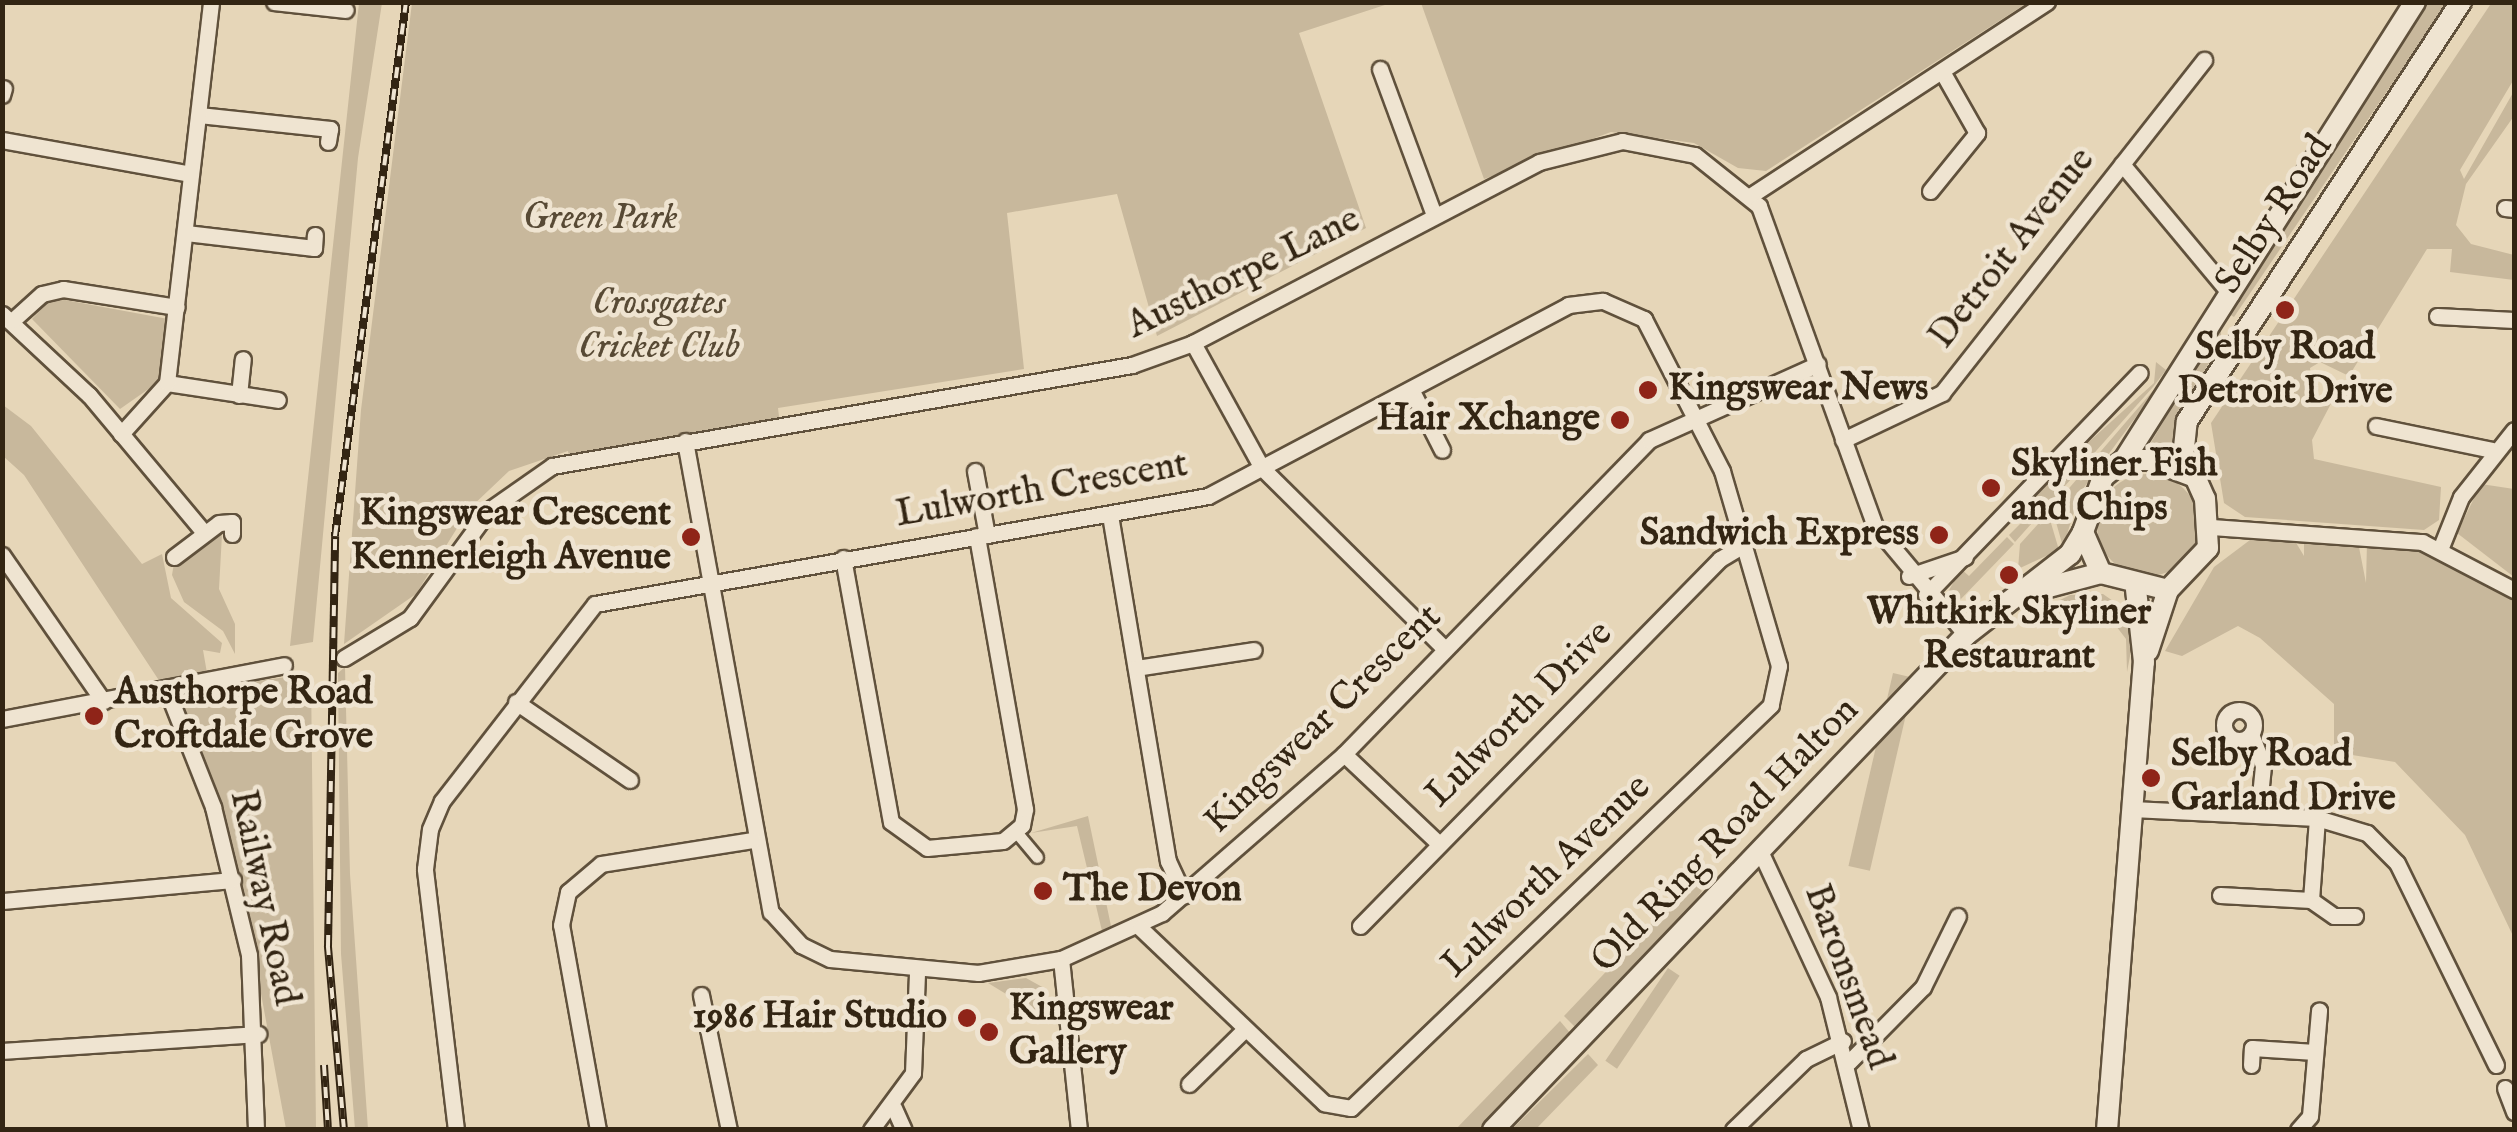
<!DOCTYPE html>
<html>
<head>
<meta charset="utf-8">
<style>
	body { margin:0 }
	#map { position:relative; width:2517px; height:1132px; overflow:hidden; background:#e6d6b8; font-family:"IM FELL English",serif }
	div>[style] { position:absolute }
	[style*='--x'] { left:calc(var(--x)*1px); top:calc(var(--y)*1px); width:calc(var(--w)*1px); rotate:calc(var(--a)*1deg) }
	.green>* { inset:0; background:#c8b89c; transform-origin:0 0 }
	.round { border-radius:50% }
	.roads { filter:drop-shadow(2px 0 #60513c) drop-shadow(-2px 0 #60513c) drop-shadow(0 2px #60513c) drop-shadow(0 -2px #60513c) }
	.pedestrian>* { height:11px; margin:-5.5px; padding:0 5.5px; transform-origin:5.5px; border-radius:5.5px; background:#efe4d1 }
	.minor>* { height:15px; margin:-7.5px; padding:0 7.5px; transform-origin:7.5px; border-radius:7.5px; background:#efe4d1 }
	.minor>.ring { margin:-7.5px; padding:0; box-sizing:content-box; background:none; border:15px solid #efe4d1; border-radius:50% }
	.secondary>* { height:20px; margin:-10px; padding:0 10px; transform-origin:10px; border-radius:10px; background:#efe4d1 }
	.rail>* { height:8px; margin-top:-4px; transform-origin:0; background:repeating-linear-gradient(90deg,#efe4d1 0 11px,#332513 0 22px); box-sizing:border-box; border-block:2px solid #332513 }
	.dots>* { width:28px; height:28px; translate:-50% -50%; box-sizing:border-box; border:5px solid #efe4d1; border-radius:50% }
	span { translate:-50% -50%; white-space:nowrap; text-align:center; line-height:1.15; -webkit-text-stroke:9px #efe4d1; paint-order:stroke }
	.street-label { font-size:38px; color:#332513 }
	.park-label { font-size:38px; color:#584a35; font-style:italic }
	.poi-label { font-size:38px; color:#332513; font-weight:700 }
	.left { translate:0 -50%; text-align:left }
	.right { translate:-100% -50%; text-align:right }
	.frame { position:absolute; inset:0; border:5px solid #332513; pointer-events:none }
</style>
</head>
<body>
<div id="map">
	<div class="green">
		<i style="clip-path:polygon(2492px 2px,2514px 3px,2514px 79px,2460px 170px,2464px 179px,2514px 91px,2514px 116px,2466px 184px,2456px 225px,2471px 244px,2514px 255px,2514px 280px,2450px 272px,2452px 249px,2427px 249px,2349px 376px,2320px 362px,2310px 368px,2313px 397px,2337px 392px,2312px 440px,2314px 459px,2441px 487px,2439px 520px,2424px 530px,2245px 517px,2224px 503px,2211px 423px)"></i>
		<i style="clip-path:polygon(359px 3px,382px 3px,358px 158px,313px 642px,290px 646px)"></i>
		<i style="clip-path:polygon(412px 3px,1391px 3px,1299px 33px,1366px 228px,1157px 336px,1117px 194px,1007px 213px,1024px 369px,778px 408px,780px 425px,570px 462px,568px 451px,509px 471px,469px 509px,416px 594px,344px 644px,361px 410px)"></i>
		<i style="clip-path:polygon(1421px 3px,2027px 3px,1766px 171px,1738px 168px,1694px 143px,1611px 132px,1484px 179px)"></i>
		<i style="clip-path:polygon(2423px 3px,2447px 3px,2234px 317px,2227px 313px)"></i>
		<i style="clip-path:polygon(65px 300px,168px 319px,160px 381px,120px 409px,32px 319px,49px 301px)"></i>
		<i style="clip-path:polygon(2221px 324px,2221px 343px,2175px 420px,2172px 454px,2146px 451px)"></i>
		<i style="clip-path:polygon(2156px 362px,2166px 370px,2153px 387px,2015px 542px,2009px 535px,2039px 505px,2030px 495px,2154px 383px)"></i>
		<i style="clip-path:polygon(2169px 372px,2080px 493px,2063px 547px,2052px 508px)"></i>
		<i style="clip-path:polygon(3px 405px,31px 426px,142px 564px,162px 554px,171px 598px,222px 643px,220px 653px,203px 650px,207px 673px,160px 682px,24px 475px,3px 456px)"></i>
		<i class="round" style="left:2097px;top:474px;width:102px;height:102px"></i>
		<i style="clip-path:polygon(2481px 484px,2514px 489px,2514px 577px,2457px 533px)"></i>
		<i style="clip-path:polygon(2048px 513px,2059px 550px,2018px 569px,2020px 544px)"></i>
		<i style="clip-path:polygon(222px 534px,219px 589px,235px 624px,235px 654px,223px 631px,184px 602px,172px 575px,174px 563px)"></i>
		<i style="clip-path:polygon(2007px 537px,2014px 544px,1959px 601px,1948px 592px,1961px 569px,1969px 576px)"></i>
		<i style="clip-path:polygon(2250px 540px,2295px 541px,2304px 556px,2304px 540px,2358px 542px,2366px 583px,2367px 542px,2422px 549px,2514px 599px,2514px 938px,2465px 835px,2395px 762px,2334px 752px,2334px 704px,2260px 638px,2238px 626px,2182px 656px,2165px 651px,2214px 567px)"></i>
		<i style="clip-path:polygon(2070px 595px,2103px 594px,2123px 608px,2133px 640px,2127px 672px,2126px 639px,2100px 605px,2069px 601px,2030px 615px)"></i>
		<i style="clip-path:polygon(345px 667px,350px 874px,368px 1129px,355px 1129px,341px 954px,338px 673px)"></i>
		<i style="left:1893px;top:673px;width:22px;height:198px;rotate:13deg"></i>
		<i style="clip-path:polygon(311px 674px,316px 1129px,286px 1129px,252px 945px,170px 692px)"></i>
		<i style="clip-path:polygon(1088px 816px,1111px 926px,1102px 931px,1077px 826px,1031px 833px)"></i>
		<i style="clip-path:polygon(1692px 881px,1702px 891px,1684px 915px,1576px 1028px,1564px 1016px)"></i>
		<i style="left:1668px;top:968px;width:14px;height:112px;rotate:34deg"></i>
		<i style="clip-path:polygon(1026px 978px,1044px 988px,1049px 1020px,988px 983px)"></i>
		<i style="clip-path:polygon(1560px 1021px,1571px 1034px,1479px 1129px,1455px 1130px)"></i>
		<i style="clip-path:polygon(1588px 1054px,1598px 1065px,1536px 1129px,1512px 1129px)"></i>
	</div>
	<div class="roads">
		<div class="pedestrian">
			<i style="--x:1017;--y:833;--w:31;--a:50"></i>
		</div>
		<div class="minor">
			<i style="--x:274;--y:2;--w:72;--a:6.3"></i>
			<i style="--x:1380;--y:69;--w:156;--a:69.7"></i>
			<i style="--x:2;--y:95;--w:7;--a:-74"></i>
			<i style="--x:199;--y:115;--w:132;--a:6.1"></i>
			<i style="--x:330;--y:129;--w:13;--a:99"></i>
			<i style="--x:2;--y:140;--w:192;--a:10.2"></i>
			<i style="--x:2122;--y:164;--w:170;--a:50.2"></i>
			<i style="--x:1930;--y:191;--w:75;--a:-51"></i>
			<i style="--x:1977;--y:133;--w:67;--a:-119.6"></i>
			<i style="--x:1750;--y:196;--w:355;--a:-33.2"></i>
			<i style="--x:2505;--y:208;--w:9;--a:6"></i>
			<i style="--x:186;--y:233;--w:129;--a:6.7"></i>
			<i style="--x:314;--y:248;--w:13;--a:-86"></i>
			<i style="--x:2;--y:314;--w:119;--a:43"></i>
			<i style="--x:89;--y:395;--w:176;--a:50.1"></i>
			<i style="--x:2437;--y:316;--w:77;--a:3"></i>
			<i style="--x:13;--y:320;--w:39;--a:-42"></i>
			<i style="--x:42;--y:294;--w:22;--a:-13"></i>
			<i style="--x:63;--y:289;--w:115;--a:9"></i>
			<i style="--x:1193;--y:343;--w:143;--a:61.1"></i>
			<i style="--x:1262;--y:468;--w:257;--a:44.7"></i>
			<i style="--x:167;--y:383;--w:112;--a:8.7"></i>
			<i style="--x:1412;--y:391;--w:66;--a:63"></i>
			<i style="--x:239;--y:395;--w:36;--a:-84"></i>
			<i style="--x:2376;--y:426;--w:118;--a:11.7"></i>
			<i style="--x:121;--y:434;--w:69;--a:-48"></i>
			<i style="--x:167;--y:383;--w:384;--a:-83.4"></i>
			<i style="--x:1843;--y:440;--w:110;--a:-25.4"></i>
			<i style="--x:1942;--y:393;--w:424;--a:-51.8"></i>
			<i style="--x:685;--y:441;--w:479;--a:79.7"></i>
			<i style="--x:771;--y:912;--w:45;--a:47.7"></i>
			<i style="--x:801;--y:945;--w:32;--a:26"></i>
			<i style="--x:830;--y:959;--w:149;--a:5.4"></i>
			<i style="--x:978;--y:973;--w:84;--a:-9.6"></i>
			<i style="--x:1061;--y:959;--w:111;--a:-24.5"></i>
			<i style="--x:1162;--y:913;--w:242;--a:-41.1"></i>
			<i style="--x:1344;--y:754;--w:438;--a:-45.8"></i>
			<i style="--x:1649;--y:440;--w:185;--a:-24.2"></i>
			<i style="--x:975;--y:471;--w:65;--a:79.4"></i>
			<i style="--x:1110;--y:515;--w:351;--a:80.5"></i>
			<i style="--x:1168;--y:861;--w:38;--a:65"></i>
			<i style="--x:2212;--y:527;--w:211;--a:4.1"></i>
			<i style="--x:2422;--y:542;--w:104;--a:27.6"></i>
			<i style="--x:2441;--y:547;--w:54;--a:-68.2"></i>
			<i style="--x:2461;--y:497;--w:85;--a:-51.7"></i>
			<i style="--x:2;--y:555;--w:178;--a:55.3"></i>
			<i style="--x:174;--y:557;--w:56;--a:-37.1"></i>
			<i style="--x:219;--y:523;--w:13;--a:-4"></i>
			<i style="--x:232;--y:522;--w:12;--a:90"></i>
			<i style="--x:843;--y:558;--w:268;--a:79.7"></i>
			<i style="--x:891;--y:822;--w:44;--a:35.8"></i>
			<i style="--x:927;--y:848;--w:76;--a:-5.3"></i>
			<i style="--x:1003;--y:841;--w:25;--a:-40"></i>
			<i style="--x:1022;--y:825;--w:16;--a:-79"></i>
			<i style="--x:1025;--y:809;--w:277;--a:-100"></i>
			<i style="--x:1909;--y:576;--w:59;--a:-18.7"></i>
			<i style="--x:1926;--y:595;--w:308;--a:-46.1"></i>
			<i style="--x:344;--y:658;--w:77;--a:-31.2"></i>
			<i style="--x:410;--y:618;--w:134;--a:-53.8"></i>
			<i style="--x:489;--y:510;--w:77;--a:-34.9"></i>
			<i style="--x:552;--y:466;--w:589;--a:-9.88"></i>
			<i style="--x:1132;--y:365;--w:65;--a:-19.8"></i>
			<i style="--x:1193;--y:343;--w:390;--a:-27.6"></i>
			<i style="--x:1539;--y:162;--w:86;--a:-14.2"></i>
			<i style="--x:1622;--y:141;--w:74;--a:10.9"></i>
			<i style="--x:1695;--y:155;--w:82;--a:38.6"></i>
			<i style="--x:1759;--y:206;--w:340;--a:70.1"></i>
			<i style="--x:1875;--y:526;--w:142;--a:50.1"></i>
			<i style="--x:1136;--y:668;--w:119;--a:-8.7"></i>
			<i style="--x:166;--y:688;--w:128;--a:68.4"></i>
			<i style="--x:213;--y:807;--w:152;--a:76.3"></i>
			<i style="--x:249;--y:955;--w:175;--a:87.7"></i>
			<i style="--x:516;--y:702;--w:138;--a:34.4"></i>
			<i class="ring" style="left:2224px;top:710px;width:15px;height:15px"></i>
			<i style="--x:2;--y:719;--w:287;--a:-10.8"></i>
			<i style="--x:2251;--y:734;--w:34;--a:69"></i>
			<i style="--x:2263;--y:766;--w:49;--a:95.8"></i>
			<i style="--x:1344;--y:754;--w:129;--a:43.4"></i>
			<i style="--x:2132;--y:809;--w:185;--a:2.8"></i>
			<i style="--x:2317;--y:818;--w:52;--a:16.7"></i>
			<i style="--x:2367;--y:833;--w:42;--a:45"></i>
			<i style="--x:2397;--y:863;--w:225;--a:63.9"></i>
			<i style="--x:1760;--y:851;--w:161;--a:65"></i>
			<i style="--x:1828;--y:997;--w:137;--a:76.1"></i>
			<i style="--x:2220;--y:895;--w:91;--a:3.1"></i>
			<i style="--x:2311;--y:900;--w:82;--a:-85.8"></i>
			<i style="--x:2311;--y:900;--w:28;--a:35"></i>
			<i style="--x:2334;--y:916;--w:21;--a:0"></i>
			<i style="--x:2;--y:901;--w:232;--a:-5.2"></i>
			<i style="--x:1360;--y:926;--w:514;--a:-45.55"></i>
			<i style="--x:1720;--y:559;--w:27;--a:-31"></i>
			<i style="--x:1061;--y:959;--w:172;--a:84"></i>
			<i style="--x:701;--y:995;--w:138;--a:78.3"></i>
			<i style="--x:2;--y:1051;--w:257;--a:-3.8"></i>
			<i style="--x:1849;--y:1062;--w:105;--a:-45.4"></i>
			<i style="--x:1923;--y:987;--w:79;--a:-63.8"></i>
			<i style="--x:2251;--y:1065;--w:17;--a:-87"></i>
			<i style="--x:2252;--y:1048;--w:63;--a:3.6"></i>
			<i style="--x:1189;--y:1084;--w:78;--a:-44.5"></i>
			<i style="--x:2505;--y:1088;--w:26;--a:69"></i>
			<i style="--x:894;--y:1108;--w:24;--a:66"></i>
			<i style="--x:456;--y:1130;--w:263;--a:-96.8"></i>
			<i style="--x:425;--y:869;--w:40;--a:-82.9"></i>
			<i style="--x:430;--y:829;--w:30;--a:-67"></i>
			<i style="--x:442;--y:801;--w:249;--a:-52.2"></i>
			<i style="--x:595;--y:604;--w:622;--a:-9.99"></i>
			<i style="--x:1208;--y:496;--w:408;--a:-27.9"></i>
			<i style="--x:1568;--y:305;--w:35;--a:-7"></i>
			<i style="--x:1603;--y:301;--w:45;--a:23.7"></i>
			<i style="--x:1644;--y:319;--w:171;--a:62.8"></i>
			<i style="--x:1722;--y:471;--w:203;--a:73.7"></i>
			<i style="--x:1779;--y:666;--w:40;--a:102"></i>
			<i style="--x:1771;--y:705;--w:582;--a:136.18"></i>
			<i style="--x:1351;--y:1108;--w:27;--a:-170"></i>
			<i style="--x:1324;--y:1103;--w:254;--a:-136.4"></i>
			<i style="--x:598;--y:1130;--w:208;--a:-100.2"></i>
			<i style="--x:561;--y:925;--w:34;--a:-78"></i>
			<i style="--x:568;--y:892;--w:43;--a:-40.3"></i>
			<i style="--x:601;--y:864;--w:154;--a:-9"></i>
			<i style="--x:871;--y:1130;--w:71;--a:-53.6"></i>
			<i style="--x:913;--y:1073;--w:101;--a:-87.7"></i>
			<i style="--x:1733;--y:1130;--w:102;--a:-44.2"></i>
			<i style="--x:1806;--y:1059;--w:41;--a:-25.9"></i>
			<i style="--x:2298;--y:1130;--w:18;--a:-49"></i>
			<i style="--x:2310;--y:1116;--w:106;--a:-85.1"></i>
		</div>
		<div class="secondary">
			<i style="--x:2124;--y:460;--w:543;--a:-57.57"></i>
			<i style="--x:2195;--y:477;--w:48;--a:-159.3"></i>
			<i style="--x:2150;--y:460;--w:26;--a:180"></i>
			<i style="--x:2124;--y:460;--w:27;--a:141"></i>
			<i style="--x:2103;--y:477;--w:59;--a:110"></i>
			<i style="--x:2083;--y:532;--w:45;--a:66.3"></i>
			<i style="--x:2101;--y:573;--w:69;--a:14.2"></i>
			<i style="--x:2168;--y:590;--w:58;--a:-46.4"></i>
			<i style="--x:2208;--y:548;--w:49;--a:-93.5"></i>
			<i style="--x:2205;--y:499;--w:24;--a:-114"></i>
			<i style="--x:2195;--y:477;--w:23;--a:-121"></i>
			<i style="--x:2183;--y:457;--w:36;--a:-84"></i>
			<i style="--x:2187;--y:421;--w:501;--a:-56.82"></i>
			<i style="--x:2026;--y:593;--w:78;--a:-14.9"></i>
			<i style="--x:2148;--y:651;--w:64;--a:-71.8"></i>
			<i style="--x:1493;--y:1130;--w:685;--a:-46.3"></i>
			<i style="--x:1966;--y:635;--w:132;--a:-37.9"></i>
			<i style="--x:2070;--y:554;--w:26;--a:-59"></i>
			<i style="--x:2107;--y:1130;--w:469;--a:-85.5"></i>
			<i style="--x:2144;--y:662;--w:73;--a:-96.3"></i>
		</div>
	</div>
	<div class="rail">
		<i style="--x:324;--y:1065;--w:65;--a:86.5"></i>
		<i style="--x:344;--y:1130;--w:185;--a:-95"></i>
		<i style="--x:328;--y:946;--w:410;--a:-89"></i>
		<i style="--x:335;--y:536;--w:539;--a:-82.43"></i>
	</div>
	<div class="dots">
		<i style="left:2285px;top:310px;background:#8f2418"></i>
		<i style="left:1648px;top:390px;background:#8f2418"></i>
		<i style="left:1620px;top:420px;background:#8f2418"></i>
		<i style="left:1991px;top:488px;background:#8f2418"></i>
		<i style="left:1939px;top:535px;background:#8f2418"></i>
		<i style="left:691px;top:537px;background:#8f2418"></i>
		<i style="left:2009px;top:575px;background:#8f2418"></i>
		<i style="left:94px;top:716px;background:#8f2418"></i>
		<i style="left:2151px;top:778px;background:#8f2418"></i>
		<i style="left:1043px;top:891px;background:#8f2418"></i>
		<i style="left:967px;top:1018px;background:#8f2418"></i>
		<i style="left:989px;top:1032px;background:#8f2418"></i>
	</div>
	<div class="street-label">
		<span style="left:2275px;top:215px;rotate:-57deg">Selby Road</span>
		<span style="left:2013px;top:249px;rotate:-52deg">Detroit Avenue</span>
		<span style="left:1244px;top:274px;rotate:-26deg">Austhorpe Lane</span>
		<span style="left:1042px;top:491px;rotate:-10deg">Lulworth Crescent</span>
		<span style="left:1520px;top:715px;rotate:-45deg">Lulworth Drive</span>
		<span style="left:1324px;top:720px;rotate:-44deg">Kingswear Crescent</span>
		<span style="left:1726px;top:836px;rotate:-46deg">Old Ring Road Halton</span>
		<span style="left:1547px;top:877px;rotate:-44deg">Lulworth Avenue</span>
		<span style="left:263px;top:898px;rotate:78deg">Railway Road</span>
		<span style="left:1847px;top:977px;rotate:70deg">Baronsmead</span>
	</div>
	<div class="park-label">
		<span style="left:600px;top:219px">Green Park</span>
		<span style="left:659px;top:326px">Crossgates<br>Cricket Club</span>
	</div>
	<div class="poi-label">
		<span style="left:2285px;top:371px">Selby Road<br>Detroit Drive</span>
		<span class="left" style="left:1668px;top:390px">Kingswear News</span>
		<span class="right" style="left:1600px;top:420px">Hair Xchange</span>
		<span class="left" style="left:2011px;top:488px">Skyliner Fish<br>and Chips</span>
		<span class="right" style="left:671px;top:537px">Kingswear Crescent<br>Kennerleigh Avenue</span>
		<span class="right" style="left:1919px;top:535px">Sandwich Express</span>
		<span style="left:2009px;top:636px">Whitkirk Skyliner<br>Restaurant</span>
		<span class="left" style="left:114px;top:716px">Austhorpe Road<br>Croftdale Grove</span>
		<span class="left" style="left:2171px;top:778px">Selby Road<br>Garland Drive</span>
		<span class="left" style="left:1063px;top:891px">The Devon</span>
		<span class="left" style="left:1009px;top:1032px">Kingswear<br>Gallery</span>
		<span class="right" style="left:947px;top:1018px">1986 Hair Studio</span>
	</div>
	<div class="frame"></div>
</div>
</body>
</html>
